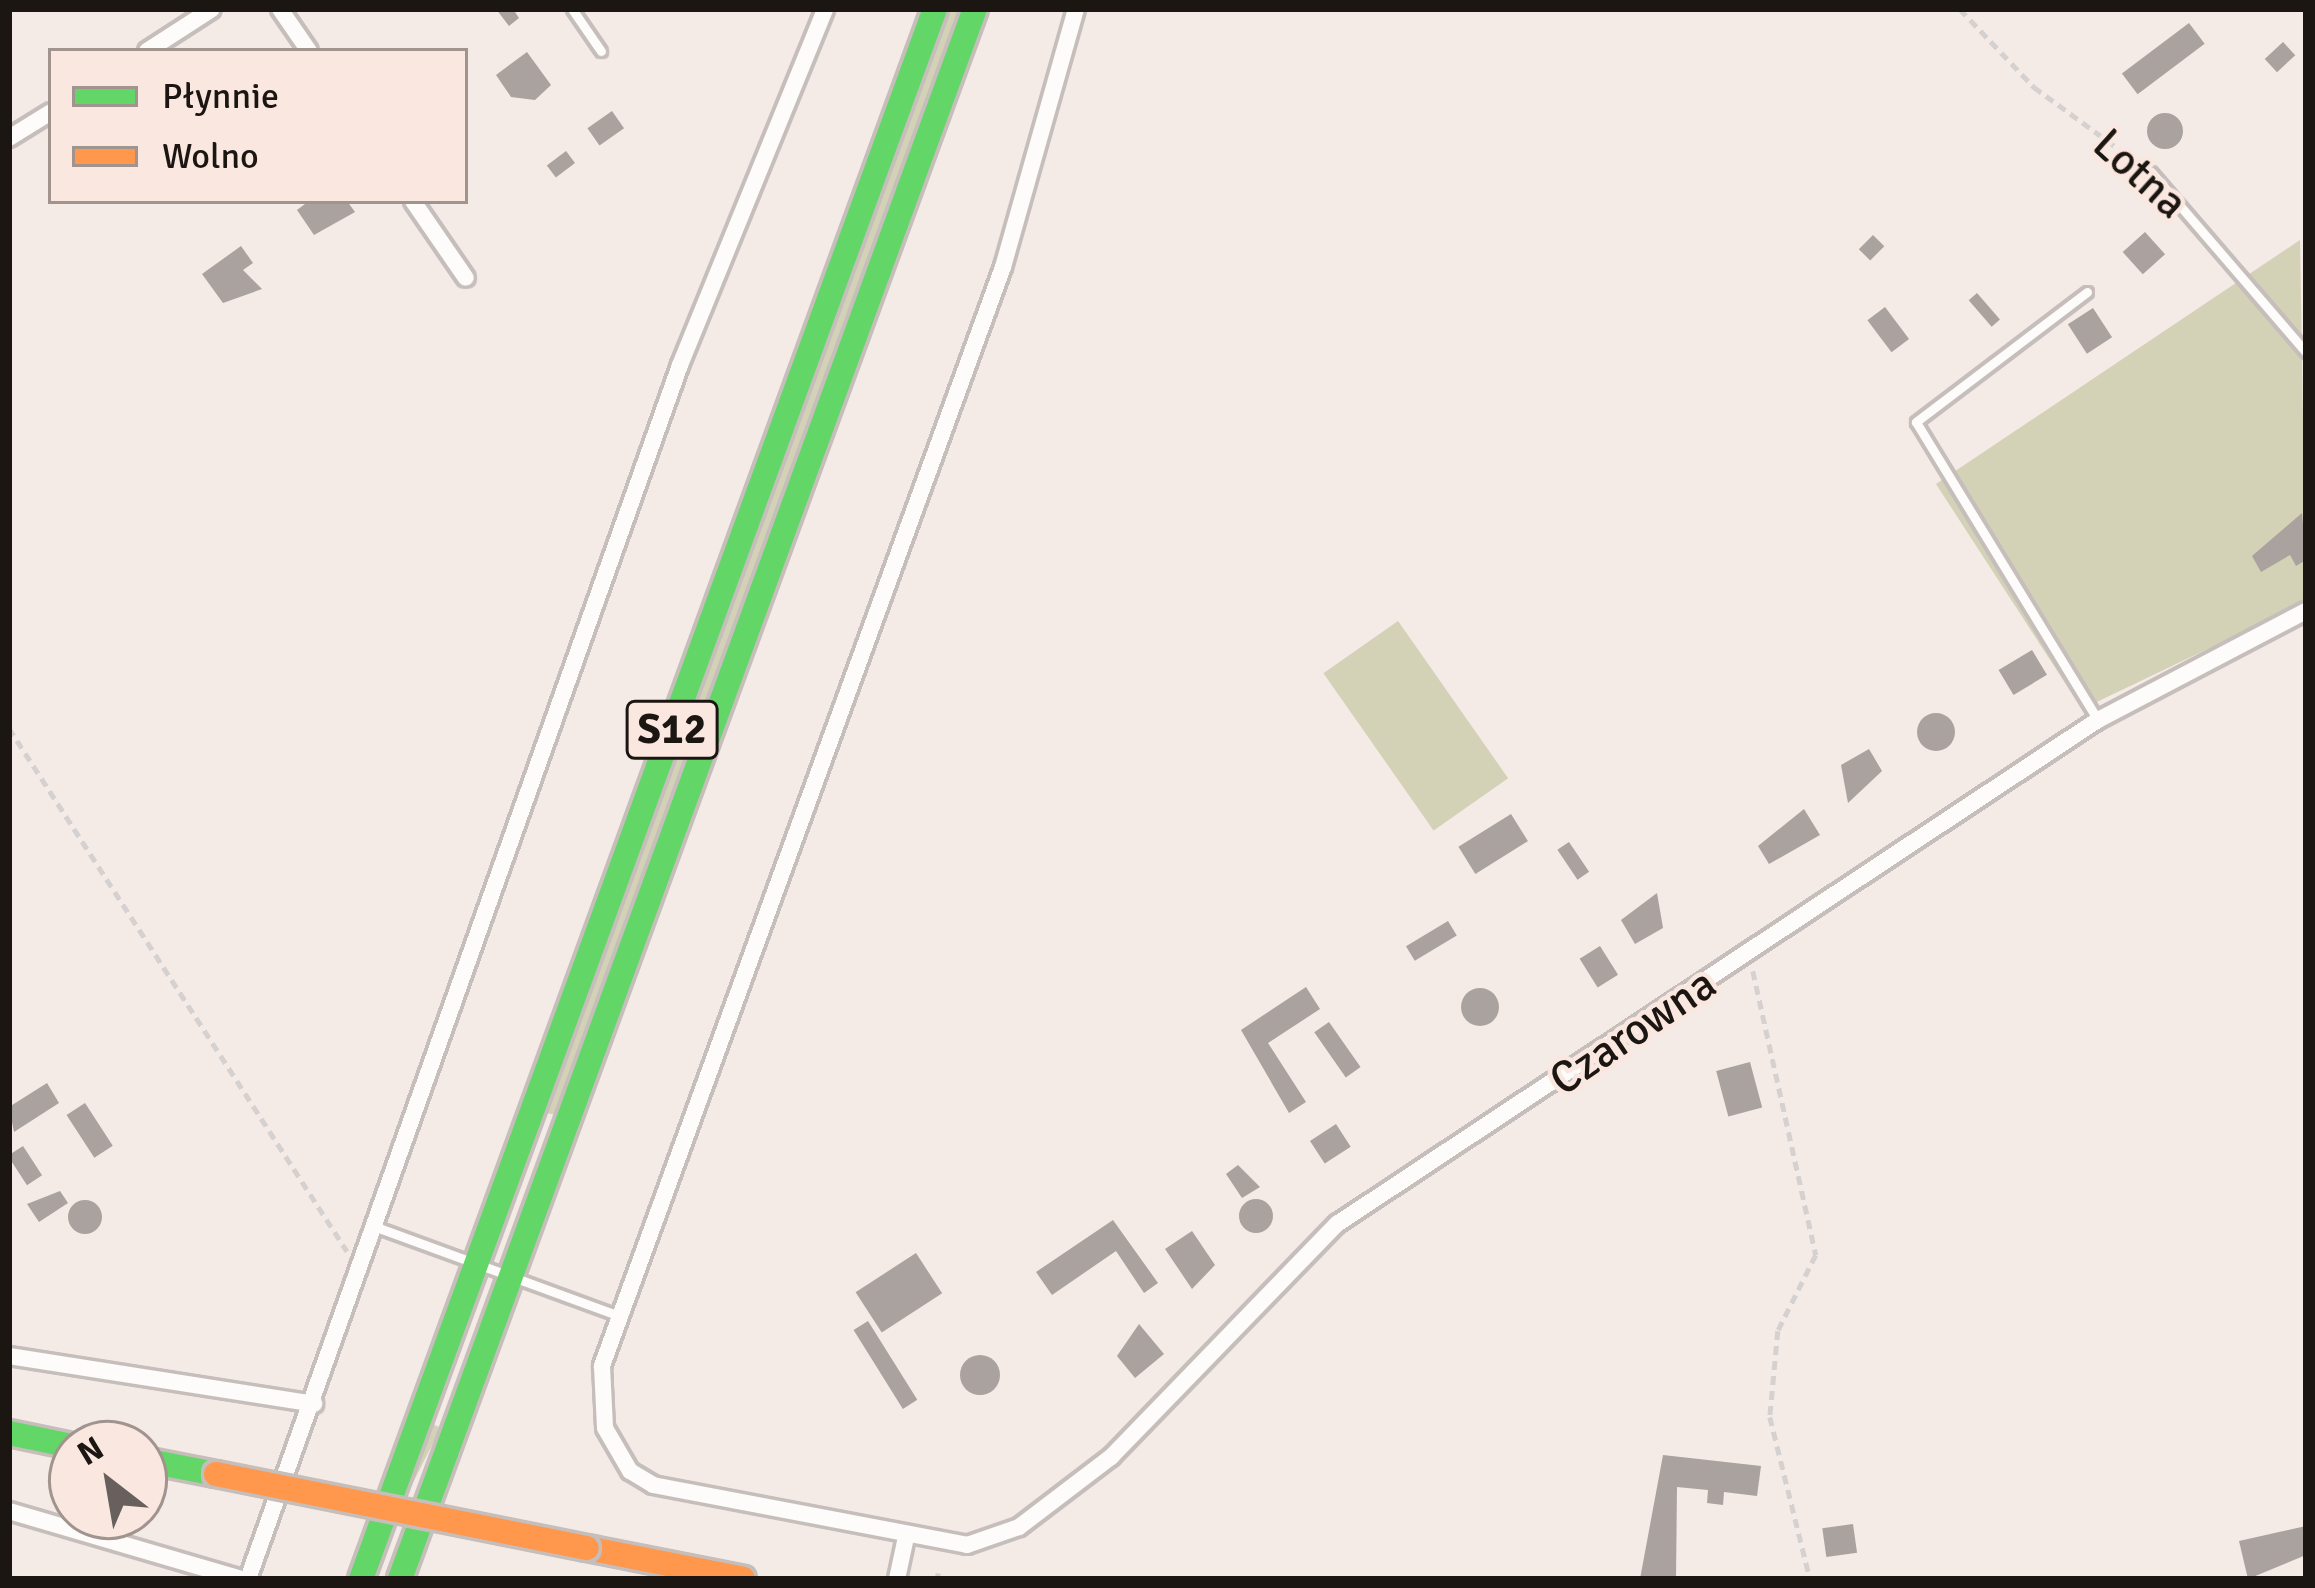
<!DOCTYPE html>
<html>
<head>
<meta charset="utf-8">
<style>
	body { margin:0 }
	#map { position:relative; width:2315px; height:1588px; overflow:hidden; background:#f4eae6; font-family:Signika,sans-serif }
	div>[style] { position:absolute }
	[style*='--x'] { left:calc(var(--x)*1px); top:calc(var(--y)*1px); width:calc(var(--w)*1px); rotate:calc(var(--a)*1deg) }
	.green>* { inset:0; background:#d3d1b6; transform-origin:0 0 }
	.building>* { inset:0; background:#a9a29e; transform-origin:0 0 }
	.round { border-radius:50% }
	.path>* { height:4.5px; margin-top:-2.25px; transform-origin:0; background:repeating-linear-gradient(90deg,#d5d1d0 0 9px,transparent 0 15px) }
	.roads { filter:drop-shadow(3px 0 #c6bebb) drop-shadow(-3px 0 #c6bebb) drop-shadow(0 3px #c6bebb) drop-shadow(0 -3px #c6bebb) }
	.lane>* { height:9px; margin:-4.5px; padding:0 4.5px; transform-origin:4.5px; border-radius:4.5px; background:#fdfcfb }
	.street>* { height:16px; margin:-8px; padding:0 8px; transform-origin:8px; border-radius:8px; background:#fdfcfb }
	.fast>* { height:24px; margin:-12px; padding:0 12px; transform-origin:12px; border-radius:12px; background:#63d668 }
	.slow>* { height:24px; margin:-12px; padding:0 12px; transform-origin:12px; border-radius:12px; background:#ff974d }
	.bridges { filter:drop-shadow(3px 0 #c6bebb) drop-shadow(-3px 0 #c6bebb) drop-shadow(0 3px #c6bebb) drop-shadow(0 -3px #c6bebb) }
	.slow-bridge>* { height:24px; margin:-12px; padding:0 12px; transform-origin:12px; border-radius:12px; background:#ff974d }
	span { translate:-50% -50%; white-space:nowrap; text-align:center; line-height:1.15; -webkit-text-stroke:9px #fae8e0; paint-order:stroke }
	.shield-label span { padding:3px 9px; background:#fae8e0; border:3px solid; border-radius:9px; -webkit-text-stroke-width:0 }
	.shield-label { font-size:42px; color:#1c1613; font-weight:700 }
	.street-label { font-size:45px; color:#1c1613 }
	.frame { position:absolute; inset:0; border:12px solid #1c1613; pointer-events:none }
	.legend { position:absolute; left:48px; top:48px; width:420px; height:156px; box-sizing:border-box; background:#fae8e0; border:3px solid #a1948e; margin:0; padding:15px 21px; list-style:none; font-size:36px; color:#1c1613 }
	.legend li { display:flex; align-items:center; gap:24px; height:60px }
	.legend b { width:60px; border:3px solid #a1948e }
	.north { position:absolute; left:48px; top:1420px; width:120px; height:120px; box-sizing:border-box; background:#fae8e0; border:3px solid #a1948e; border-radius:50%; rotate:329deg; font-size:33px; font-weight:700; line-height:48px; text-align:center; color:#1c1613 }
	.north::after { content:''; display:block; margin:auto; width:42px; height:54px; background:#68605d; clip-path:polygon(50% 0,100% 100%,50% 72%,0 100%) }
</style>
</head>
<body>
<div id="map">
	<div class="green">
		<i style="clip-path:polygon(945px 9px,964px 9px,558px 1115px,545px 1113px)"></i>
		<i style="clip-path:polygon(2300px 240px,2306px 602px,2082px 709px,1936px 484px)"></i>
		<i style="left:1398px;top:621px;width:192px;height:91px;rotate:55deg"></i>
		<i style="left:431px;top:1423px;width:11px;height:166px;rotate:27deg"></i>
	</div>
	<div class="building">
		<i style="clip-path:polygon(496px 9px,513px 9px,519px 18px,509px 26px)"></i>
		<i style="left:2189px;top:23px;width:26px;height:84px;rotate:53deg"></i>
		<i style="left:2283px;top:42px;width:18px;height:25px;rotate:47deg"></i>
		<i style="clip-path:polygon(527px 52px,551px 85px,535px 100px,511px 97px,496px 75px)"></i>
		<i style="left:612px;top:111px;width:21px;height:30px;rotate:55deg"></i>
		<i class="round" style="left:2147px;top:113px;width:36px;height:36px"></i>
		<i style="left:566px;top:151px;width:15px;height:24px;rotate:53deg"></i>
		<i style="clip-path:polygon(309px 201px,347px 201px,355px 212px,314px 235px,297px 210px)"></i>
		<i style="left:2145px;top:232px;width:30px;height:30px;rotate:48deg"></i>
		<i style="left:1873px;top:235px;width:16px;height:20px;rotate:45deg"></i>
		<i style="clip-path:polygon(241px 246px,253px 263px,243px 270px,262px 289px,223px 303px,202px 274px)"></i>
		<i style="left:1977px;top:293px;width:35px;height:11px;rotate:49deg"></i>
		<i style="left:1885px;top:307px;width:40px;height:22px;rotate:53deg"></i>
		<i style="left:2093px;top:308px;width:35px;height:30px;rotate:57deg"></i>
		<i style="clip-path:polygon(2302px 513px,2306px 560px,2296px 566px,2290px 555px,2261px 572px,2252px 556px)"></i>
		<i style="left:2032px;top:650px;width:29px;height:39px;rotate:59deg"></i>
		<i class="round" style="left:1917px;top:713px;width:38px;height:38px"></i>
		<i style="clip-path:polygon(1869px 749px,1882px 771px,1848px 803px,1841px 765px)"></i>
		<i style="clip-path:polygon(1804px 809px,1820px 835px,1769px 864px,1758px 846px)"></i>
		<i style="left:1511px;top:814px;width:32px;height:62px;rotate:58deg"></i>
		<i style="left:1569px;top:842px;width:36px;height:14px;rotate:56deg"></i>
		<i style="clip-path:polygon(1657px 893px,1663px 928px,1635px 944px,1621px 920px)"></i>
		<i style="left:1448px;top:921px;width:17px;height:49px;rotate:59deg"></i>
		<i style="left:1600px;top:946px;width:34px;height:24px;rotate:58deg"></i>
		<i style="clip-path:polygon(1306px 987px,1320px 1009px,1268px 1043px,1306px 1102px,1289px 1113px,1241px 1030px)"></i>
		<i class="round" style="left:1461px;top:988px;width:38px;height:38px"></i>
		<i style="left:1329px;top:1022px;width:55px;height:18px;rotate:55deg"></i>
		<i style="left:1750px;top:1062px;width:47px;height:35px;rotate:75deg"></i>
		<i style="clip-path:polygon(47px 1083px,59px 1103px,14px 1132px,9px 1107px)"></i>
		<i style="left:85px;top:1103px;width:51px;height:22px;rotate:57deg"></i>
		<i style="left:1336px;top:1124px;width:27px;height:31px;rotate:57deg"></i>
		<i style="left:23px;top:1146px;width:35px;height:18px;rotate:57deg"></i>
		<i style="clip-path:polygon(1238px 1165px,1260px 1187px,1242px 1198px,1226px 1174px)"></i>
		<i style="clip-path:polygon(60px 1191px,68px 1203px,39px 1222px,27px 1204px)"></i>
		<i class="round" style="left:1239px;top:1199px;width:34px;height:34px"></i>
		<i class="round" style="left:68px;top:1200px;width:34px;height:34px"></i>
		<i style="clip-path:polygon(1113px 1220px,1158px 1283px,1144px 1293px,1116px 1251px,1052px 1295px,1036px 1272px)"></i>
		<i style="clip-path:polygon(1192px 1231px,1215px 1265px,1192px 1289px,1165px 1249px)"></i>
		<i style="left:916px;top:1253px;width:48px;height:72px;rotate:57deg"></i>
		<i style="left:868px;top:1321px;width:93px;height:17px;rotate:58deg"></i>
		<i style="clip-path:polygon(1139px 1324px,1164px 1354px,1135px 1378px,1117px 1356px)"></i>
		<i class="round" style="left:960px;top:1355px;width:40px;height:40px"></i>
		<i style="clip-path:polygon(1663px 1455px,1761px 1466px,1757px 1496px,1724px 1492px,1723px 1505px,1707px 1503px,1708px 1490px,1677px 1487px,1676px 1579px,1640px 1579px)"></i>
		<i style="left:1853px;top:1524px;width:29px;height:31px;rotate:82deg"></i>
		<i style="clip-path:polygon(2306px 1526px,2306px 1555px,2248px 1579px,2239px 1541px)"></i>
	</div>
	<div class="path">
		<i style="--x:1960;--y:9;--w:108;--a:46.5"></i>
		<i style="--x:2034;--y:87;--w:134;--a:36.2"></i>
		<i style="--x:9;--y:728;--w:623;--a:57.13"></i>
		<i style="--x:1753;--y:971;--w:291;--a:77.5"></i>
		<i style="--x:1816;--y:1255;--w:85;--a:116.6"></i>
		<i style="--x:1778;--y:1331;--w:86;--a:95.3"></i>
		<i style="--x:1770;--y:1417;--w:167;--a:76.1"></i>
		<i style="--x:86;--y:1429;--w:49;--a:11.8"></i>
		<i style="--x:937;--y:1579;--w:6;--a:-81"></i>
	</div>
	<div class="roads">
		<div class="lane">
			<i style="--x:572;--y:9;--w:51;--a:55.4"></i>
			<i style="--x:2151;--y:172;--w:238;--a:49.3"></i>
			<i style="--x:2087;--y:292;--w:215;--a:142.8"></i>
			<i style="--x:1916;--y:422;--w:349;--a:58.6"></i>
			<i style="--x:379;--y:1228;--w:257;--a:20.1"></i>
		</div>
		<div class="street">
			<i style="--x:280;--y:9;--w:51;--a:55.4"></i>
			<i style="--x:1076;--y:9;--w:268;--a:105.8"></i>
			<i style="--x:1003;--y:267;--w:1170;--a:110.05"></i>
			<i style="--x:602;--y:1366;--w:62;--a:87.2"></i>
			<i style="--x:605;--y:1428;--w:50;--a:59.8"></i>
			<i style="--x:630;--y:1471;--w:27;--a:31"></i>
			<i style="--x:653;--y:1485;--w:320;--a:10.8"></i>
			<i style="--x:967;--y:1545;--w:55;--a:-19.1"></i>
			<i style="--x:1019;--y:1527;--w:116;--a:-37.3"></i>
			<i style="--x:1111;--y:1457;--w:325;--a:-45.9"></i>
			<i style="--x:1337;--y:1224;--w:913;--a:-33.52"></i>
			<i style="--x:2098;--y:720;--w:235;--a:-27.7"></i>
			<i style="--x:147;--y:51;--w:77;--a:-32.9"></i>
			<i style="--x:9;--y:138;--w:49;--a:-31.8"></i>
			<i style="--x:413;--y:201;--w:93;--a:55.5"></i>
			<i style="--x:9;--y:1356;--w:309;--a:8.9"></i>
			<i style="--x:9;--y:1511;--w:243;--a:16.3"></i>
			<i style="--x:248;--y:1579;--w:1289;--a:-70.41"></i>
			<i style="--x:680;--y:365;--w:384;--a:-67.8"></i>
			<i style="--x:897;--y:1579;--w:43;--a:-77.9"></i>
		</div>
		<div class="fast">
			<i style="--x:9;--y:1433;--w:64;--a:11.7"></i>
			<i style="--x:144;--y:1460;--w:73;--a:11"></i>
			<i style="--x:361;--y:1579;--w:1672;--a:-69.92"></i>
			<i style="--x:400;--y:1579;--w:1672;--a:-69.89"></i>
		</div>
		<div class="slow">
			<i style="--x:587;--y:1548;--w:159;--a:11.2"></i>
		</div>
	</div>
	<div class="bridges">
		<div class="slow-bridge">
			<i style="--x:216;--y:1474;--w:378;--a:11.3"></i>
		</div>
	</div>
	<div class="shield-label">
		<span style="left:672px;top:730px">S12</span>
	</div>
	<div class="street-label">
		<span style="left:2140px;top:174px;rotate:42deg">Lotna</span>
		<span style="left:1633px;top:1032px;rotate:-34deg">Czarowna</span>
	</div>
	<div class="frame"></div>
	<ul class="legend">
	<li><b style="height:15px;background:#63d668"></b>Płynnie</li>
	<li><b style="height:15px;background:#ff974d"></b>Wolno</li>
	</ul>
	<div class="north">N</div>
</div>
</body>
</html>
